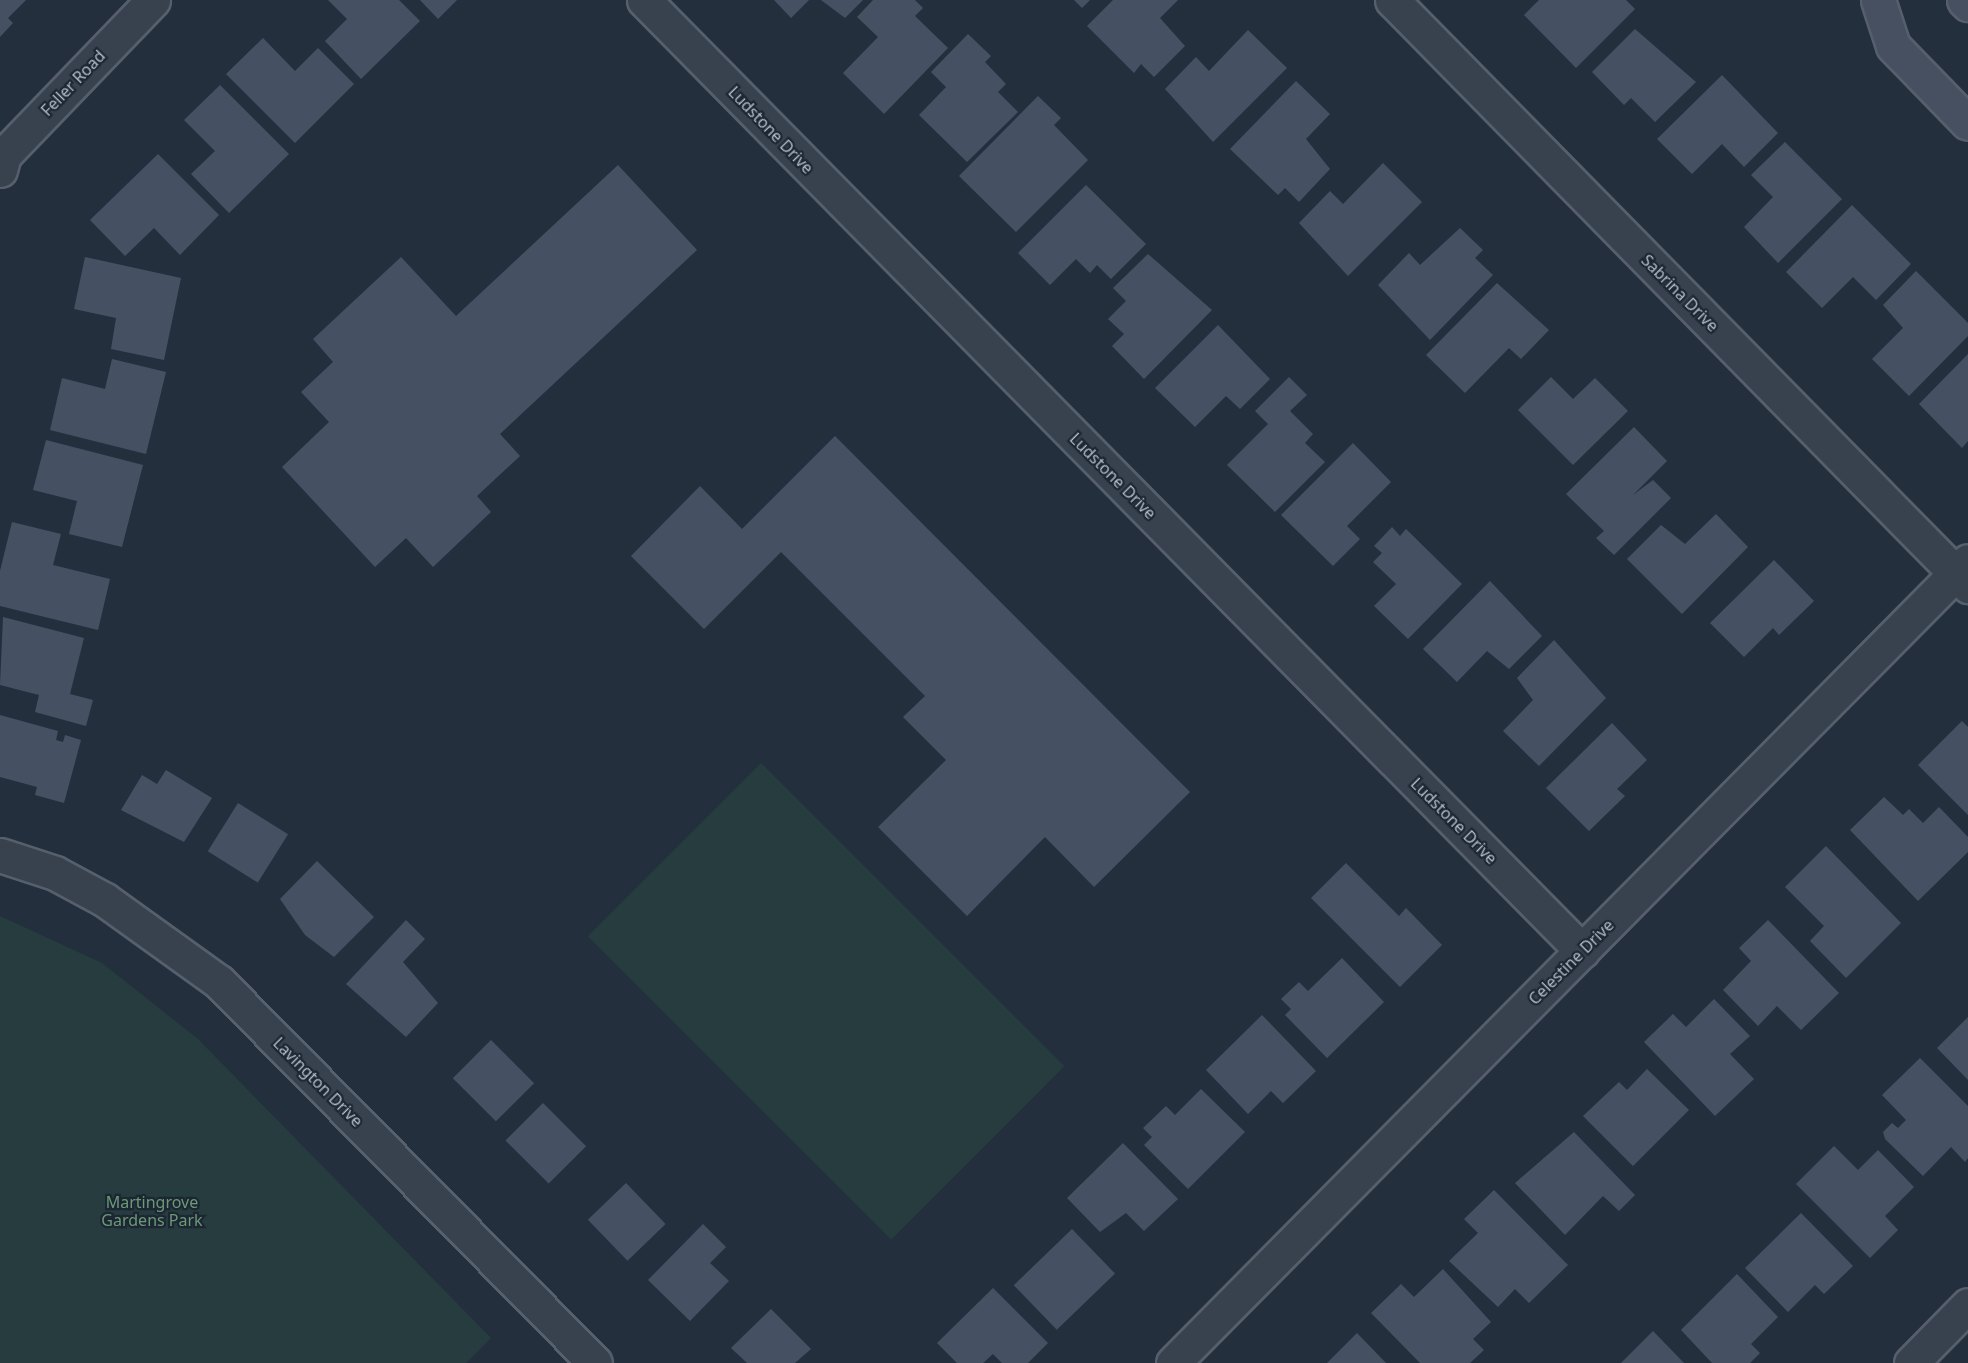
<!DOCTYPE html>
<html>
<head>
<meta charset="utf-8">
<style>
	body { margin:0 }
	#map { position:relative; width:1968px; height:1363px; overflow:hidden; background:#242f3e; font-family:"Noto Sans",sans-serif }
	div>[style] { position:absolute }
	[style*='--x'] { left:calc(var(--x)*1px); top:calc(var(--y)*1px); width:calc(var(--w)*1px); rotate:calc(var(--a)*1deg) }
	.green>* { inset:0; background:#263c3f; transform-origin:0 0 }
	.building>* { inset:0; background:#455162; transform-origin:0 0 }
	.roads { filter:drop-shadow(2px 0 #565f6c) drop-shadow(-2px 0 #565f6c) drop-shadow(0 2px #565f6c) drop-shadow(0 -2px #565f6c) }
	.street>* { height:33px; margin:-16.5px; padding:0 16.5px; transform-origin:16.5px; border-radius:16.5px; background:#38414e }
	.secondary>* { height:33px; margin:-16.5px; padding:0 16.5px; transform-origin:16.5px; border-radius:16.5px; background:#465061 }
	span { translate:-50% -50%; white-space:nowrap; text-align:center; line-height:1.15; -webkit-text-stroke:4.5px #1d2633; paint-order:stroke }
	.street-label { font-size:16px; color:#b4bcc9 }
	.park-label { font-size:16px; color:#6b9a76 }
</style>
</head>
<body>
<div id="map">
	<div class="green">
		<i style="left:761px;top:763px;width:429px;height:245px;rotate:45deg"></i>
		<i style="clip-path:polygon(0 916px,102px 963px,198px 1039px,491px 1338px,466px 1363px,0 1363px)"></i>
	</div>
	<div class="building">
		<i style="clip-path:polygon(0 0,26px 0,8px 18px,13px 23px,0 37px)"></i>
		<i style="clip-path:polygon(328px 0,399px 0,420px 21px,361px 79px,325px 41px,347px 19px)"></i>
		<i style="clip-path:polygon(420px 0,457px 0,438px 19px)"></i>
		<i style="clip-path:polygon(774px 0,809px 0,791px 18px)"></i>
		<i style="clip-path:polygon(821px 0,863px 0,845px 18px)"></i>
		<i style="clip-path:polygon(873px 0,915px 0,923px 8px,915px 16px,948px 48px,884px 114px,843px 73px,878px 37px,857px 17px)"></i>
		<i style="clip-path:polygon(1074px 0,1090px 0,1082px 8px)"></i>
		<i style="clip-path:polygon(1113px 0,1178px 0,1160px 18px,1185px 46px,1154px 77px,1141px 64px,1134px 73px,1087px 26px)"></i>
		<i style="clip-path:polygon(1539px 0,1626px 0,1635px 9px,1576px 68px,1524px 15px)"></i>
		<i style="clip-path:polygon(1635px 29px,1696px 82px,1655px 122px,1631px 98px,1624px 105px,1592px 72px)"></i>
		<i style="clip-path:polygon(1248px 30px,1287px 68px,1213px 142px,1165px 89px,1196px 57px,1209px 71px)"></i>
		<i style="clip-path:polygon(968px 34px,991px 56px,985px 62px,1006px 84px,998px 92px,1018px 112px,967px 162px,919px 115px,946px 87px,931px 72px)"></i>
		<i style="clip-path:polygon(263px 38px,295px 71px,318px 48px,354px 84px,295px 143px,226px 74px)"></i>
		<i style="clip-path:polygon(1722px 75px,1778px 133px,1744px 167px,1722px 144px,1692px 174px,1657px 139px)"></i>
		<i style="clip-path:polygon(1296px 81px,1330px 114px,1306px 139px,1330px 169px,1299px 202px,1285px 188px,1278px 195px,1230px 149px)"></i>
		<i style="clip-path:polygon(220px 85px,289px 154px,229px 213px,191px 174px,215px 151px,184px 120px)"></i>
		<i style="clip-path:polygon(1038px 96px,1061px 118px,1054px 125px,1088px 160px,1016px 232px,959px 176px)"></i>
		<i style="clip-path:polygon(1785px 142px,1842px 199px,1778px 263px,1744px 227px,1773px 197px,1751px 175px)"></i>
		<i style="clip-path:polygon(158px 154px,219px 215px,180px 255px,154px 228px,125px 256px,90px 220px)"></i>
		<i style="clip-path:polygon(1383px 163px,1422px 202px,1348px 276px,1299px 223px,1330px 191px,1343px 204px)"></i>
		<i style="clip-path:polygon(618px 165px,697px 250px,500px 434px,520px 456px,477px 496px,491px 512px,433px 567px,406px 538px,375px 567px,282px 467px,329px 422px,301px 392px,333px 362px,313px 339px,401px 257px,456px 316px)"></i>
		<i style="clip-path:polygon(1086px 185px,1146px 244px,1111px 279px,1097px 265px,1090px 273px,1076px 259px,1050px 285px,1018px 253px)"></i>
		<i style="clip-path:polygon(1852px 205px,1911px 264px,1876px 300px,1853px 277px,1822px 308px,1786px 272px)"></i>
		<i style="clip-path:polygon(1460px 228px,1483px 250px,1475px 258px,1493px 275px,1430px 340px,1378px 285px,1409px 253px,1420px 265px)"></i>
		<i style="clip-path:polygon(1148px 254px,1212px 310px,1144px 379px,1112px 346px,1124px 334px,1108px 319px,1126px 301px,1113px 288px)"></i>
		<i style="clip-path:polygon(85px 257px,181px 278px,164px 360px,111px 349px,116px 318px,74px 309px)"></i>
		<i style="clip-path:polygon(1916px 271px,1968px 323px,1968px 336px,1909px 396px,1872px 359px,1903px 328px,1883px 305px)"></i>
		<i style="clip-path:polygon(1497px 283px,1549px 330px,1521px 359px,1509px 348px,1465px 393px,1426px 355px)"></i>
		<i style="clip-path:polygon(1218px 325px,1270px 379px,1240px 409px,1226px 396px,1195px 427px,1155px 388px)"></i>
		<i style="clip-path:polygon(1968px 354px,1968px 441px,1962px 448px,1919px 404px)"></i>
		<i style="clip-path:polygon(112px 359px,166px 372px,146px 454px,50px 430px,62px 378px,105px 389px)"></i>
		<i style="clip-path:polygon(1289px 377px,1307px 395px,1290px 411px,1313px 434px,1305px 443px,1325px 462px,1275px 512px,1227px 465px,1268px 424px,1255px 411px)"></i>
		<i style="clip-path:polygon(1551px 377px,1573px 399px,1595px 378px,1628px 411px,1573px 465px,1518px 410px)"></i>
		<i style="clip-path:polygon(1634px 427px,1667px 461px,1633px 495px,1653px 480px,1671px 498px,1614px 555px,1596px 538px,1604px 531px,1566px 494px)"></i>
		<i style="clip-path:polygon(835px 436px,1190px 792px,1094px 887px,1045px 837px,967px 916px,878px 827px,946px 760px,903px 717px,925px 696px,781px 552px,704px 629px,631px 556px,700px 486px,742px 529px)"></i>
		<i style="clip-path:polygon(46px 440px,143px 465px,122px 547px,69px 534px,77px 501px,33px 490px)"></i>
		<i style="clip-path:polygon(1353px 443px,1391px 482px,1347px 526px,1360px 539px,1333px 566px,1281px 515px)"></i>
		<i style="clip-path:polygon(1716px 514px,1748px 547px,1682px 614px,1627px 559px,1661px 525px,1685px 544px)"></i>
		<i style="clip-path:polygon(12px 522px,61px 534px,53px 565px,110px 579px,98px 630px,0 606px,0 571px)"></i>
		<i style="clip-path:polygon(1392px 527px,1400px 536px,1406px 529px,1462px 584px,1408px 639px,1374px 606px,1396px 584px,1373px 562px,1382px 553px,1374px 546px)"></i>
		<i style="clip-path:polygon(1774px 560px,1814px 601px,1779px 635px,1773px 628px,1744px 657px,1710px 623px)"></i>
		<i style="clip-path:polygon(1490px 581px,1542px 636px,1509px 669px,1487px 651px,1457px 682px,1423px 649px)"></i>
		<i style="clip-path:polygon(3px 617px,84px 638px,70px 694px,93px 700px,86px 726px,35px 712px,39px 695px,0 685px)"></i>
		<i style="clip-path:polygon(1554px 640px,1606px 698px,1539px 766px,1503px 731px,1533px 700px,1517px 678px)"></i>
		<i style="clip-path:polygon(0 715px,58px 731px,56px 740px,63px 742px,65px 735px,81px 740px,64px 803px,35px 795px,37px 787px,0 777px)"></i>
		<i style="clip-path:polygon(1962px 721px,1968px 727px,1968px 815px,1918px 765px)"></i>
		<i style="clip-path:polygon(1612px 723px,1647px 760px,1617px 789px,1625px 796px,1589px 831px,1546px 788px)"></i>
		<i style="clip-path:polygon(166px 770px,212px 798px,184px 842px,121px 810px,142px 775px,157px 784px)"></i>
		<i style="clip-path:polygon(1884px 797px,1903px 815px,1909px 809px,1923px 823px,1939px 807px,1968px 837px,1968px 852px,1918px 901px,1850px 830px)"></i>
		<i style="left:238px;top:803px;width:59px;height:57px;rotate:32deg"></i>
		<i style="clip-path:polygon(1826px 846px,1901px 923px,1846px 978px,1810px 941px,1824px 926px,1785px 887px)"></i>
		<i style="clip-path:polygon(317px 861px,374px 917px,334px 957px,305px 935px,280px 899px)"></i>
		<i style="clip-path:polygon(1346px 863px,1399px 916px,1406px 908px,1442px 945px,1400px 987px,1311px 898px)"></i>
		<i style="clip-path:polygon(406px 920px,425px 939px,403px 962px,438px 1003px,406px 1037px,346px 984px)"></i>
		<i style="clip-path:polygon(1768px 920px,1839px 993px,1801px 1030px,1777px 1006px,1758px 1026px,1723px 990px,1751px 961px,1739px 948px)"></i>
		<i style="clip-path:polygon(1342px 958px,1384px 1002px,1327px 1058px,1285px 1015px,1291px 1009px,1281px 999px,1299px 982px,1308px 991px)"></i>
		<i style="clip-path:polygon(1714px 999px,1750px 1036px,1730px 1054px,1754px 1079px,1715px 1116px,1644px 1042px,1673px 1014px,1686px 1027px)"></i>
		<i style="clip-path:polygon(1262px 1015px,1316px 1071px,1283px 1103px,1271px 1091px,1248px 1114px,1206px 1070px)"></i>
		<i style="clip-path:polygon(1968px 1017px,1968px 1080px,1937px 1048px)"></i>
		<i style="left:491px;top:1040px;width:61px;height:54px;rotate:45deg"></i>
		<i style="clip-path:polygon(1920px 1058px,1968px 1106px,1968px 1158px,1965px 1162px,1951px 1147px,1923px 1176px,1885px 1139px,1883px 1132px,1892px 1123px,1898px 1128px,1906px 1120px,1882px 1095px)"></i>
		<i style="clip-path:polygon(1647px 1069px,1689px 1110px,1633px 1166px,1583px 1116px,1619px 1082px,1627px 1090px)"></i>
		<i style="clip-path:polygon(1201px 1089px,1245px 1132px,1188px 1189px,1144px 1145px,1152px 1137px,1143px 1128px,1166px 1106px,1175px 1115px)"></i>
		<i style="left:543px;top:1103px;width:61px;height:53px;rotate:45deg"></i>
		<i style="clip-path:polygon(1574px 1132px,1635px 1195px,1619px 1211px,1603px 1196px,1565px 1235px,1515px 1183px)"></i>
		<i style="clip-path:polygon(1123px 1143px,1178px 1199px,1144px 1231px,1126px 1213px,1100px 1232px,1067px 1198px)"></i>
		<i style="clip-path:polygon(1834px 1146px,1858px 1170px,1878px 1150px,1914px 1187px,1885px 1216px,1898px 1230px,1870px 1258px,1796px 1184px)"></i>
		<i style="left:626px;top:1183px;width:57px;height:53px;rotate:46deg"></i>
		<i style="clip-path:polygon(1494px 1190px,1568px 1265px,1529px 1303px,1515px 1289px,1498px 1307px,1449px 1261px,1478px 1233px,1464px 1219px)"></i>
		<i style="clip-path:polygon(1801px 1213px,1853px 1266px,1824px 1294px,1815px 1285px,1788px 1312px,1745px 1268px)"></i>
		<i style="clip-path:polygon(703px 1224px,726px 1247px,710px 1263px,729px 1281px,690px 1321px,648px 1280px)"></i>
		<i style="left:1072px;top:1229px;width:62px;height:81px;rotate:46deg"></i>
		<i style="clip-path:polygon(1443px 1269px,1491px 1322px,1473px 1339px,1484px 1350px,1470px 1363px,1420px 1363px,1371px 1313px,1401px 1284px,1414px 1297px)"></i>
		<i style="clip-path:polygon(1737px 1274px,1778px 1317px,1751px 1344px,1760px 1353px,1750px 1363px,1712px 1363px,1681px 1330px)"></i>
		<i style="clip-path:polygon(993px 1288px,1048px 1343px,1028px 1363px,1002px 1363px,993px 1354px,983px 1363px,957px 1363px,937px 1343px)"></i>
		<i style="clip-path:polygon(771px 1309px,811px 1349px,795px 1363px,747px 1363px,731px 1348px)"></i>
		<i style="clip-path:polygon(1653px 1331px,1684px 1363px,1621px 1363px)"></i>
		<i style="clip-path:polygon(1357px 1333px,1386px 1363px,1327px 1363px)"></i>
	</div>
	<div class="roads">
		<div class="street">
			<i style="--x:644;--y:0;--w:1336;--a:45.39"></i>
			<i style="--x:1392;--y:0;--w:822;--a:45.49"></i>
			<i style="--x:0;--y:170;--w:16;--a:-75"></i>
			<i style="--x:4;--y:155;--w:215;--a:-46.1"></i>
			<i style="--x:0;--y:855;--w:58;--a:18.1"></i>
			<i style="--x:55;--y:873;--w:57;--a:28.4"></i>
			<i style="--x:105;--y:900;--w:140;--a:35.7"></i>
			<i style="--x:219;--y:982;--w:535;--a:45.38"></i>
			<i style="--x:1173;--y:1363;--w:1129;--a:-45.25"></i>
			<i style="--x:1911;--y:1363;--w:81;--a:-45.5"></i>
		</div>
		<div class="secondary">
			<i style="--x:1878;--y:0;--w:48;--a:71.9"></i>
			<i style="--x:1893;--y:46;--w:107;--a:45.8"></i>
			<i style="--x:1964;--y:0;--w:6;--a:45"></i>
		</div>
	</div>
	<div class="street-label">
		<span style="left:73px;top:83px;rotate:-46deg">Feller Road</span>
		<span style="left:771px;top:130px;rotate:46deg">Ludstone Drive</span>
		<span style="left:1680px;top:293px;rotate:45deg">Sabrina Drive</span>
		<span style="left:1113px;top:476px;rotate:45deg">Ludstone Drive</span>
		<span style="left:1454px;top:821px;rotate:45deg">Ludstone Drive</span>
		<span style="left:1571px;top:962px;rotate:-45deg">Celestine Drive</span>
		<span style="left:318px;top:1082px;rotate:45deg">Lavington Drive</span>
	</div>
	<div class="park-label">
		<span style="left:152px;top:1211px">Martingrove<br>Gardens Park</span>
	</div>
</div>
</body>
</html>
